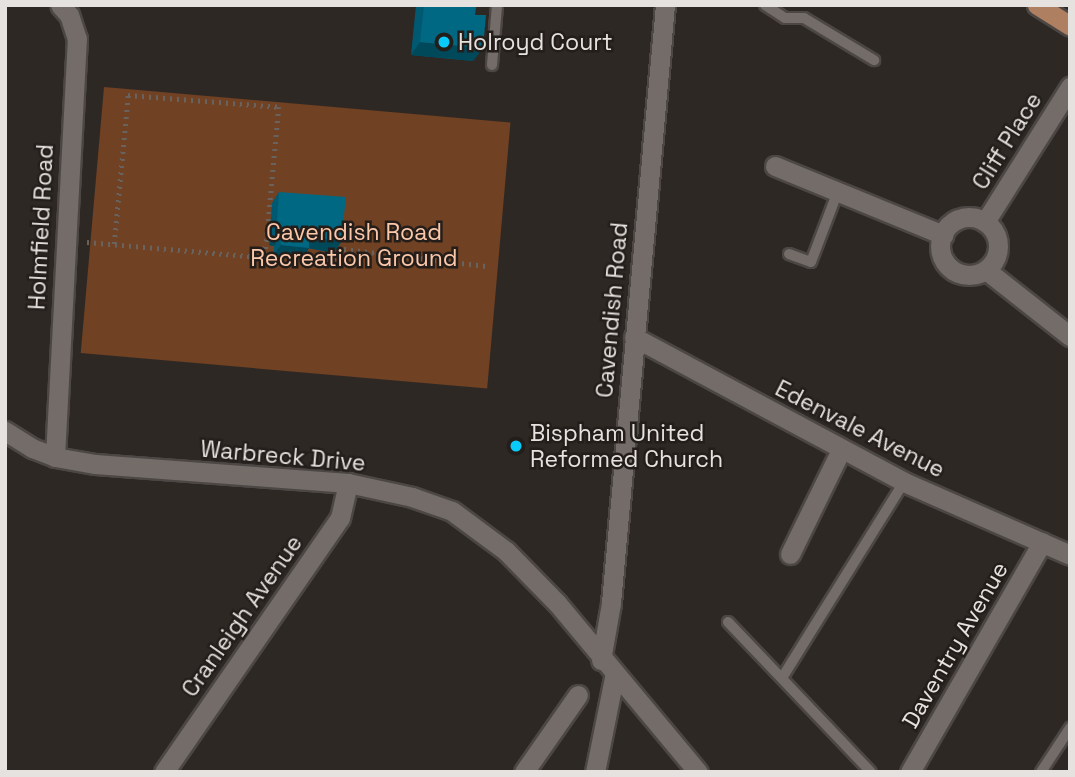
<!DOCTYPE html>
<html>
<head>
<meta charset="utf-8">
<style>
	body { margin:0 }
	#map { position:relative; width:1075px; height:777px; overflow:hidden; background:#2e2824; font-family:"Space Grotesk",sans-serif }
	div>[style] { position:absolute }
	[style*='--x'] { left:calc(var(--x)*1px); top:calc(var(--y)*1px); width:calc(var(--w)*1px); rotate:calc(var(--a)*1deg) }
	.green>* { inset:0; background:#704122; transform-origin:0 0 }
	.path>* { height:4.5px; margin-top:-2.25px; transform-origin:0; background:repeating-linear-gradient(90deg,#68635f 0 2px,transparent 0 7px) }
	.roads { filter:drop-shadow(2px 0 #4c4744) drop-shadow(-2px 0 #4c4744) drop-shadow(0 2px #4c4744) drop-shadow(0 -2px #4c4744) }
	.service>* { height:10px; margin:-5px; padding:0 5px; transform-origin:5px; border-radius:5px; background:#736c68 }
	.minor>* { height:19px; margin:-9.5px; padding:0 9.5px; transform-origin:9.5px; border-radius:9.5px; background:#736c68 }
	.minor>.ring { margin:-9.5px; padding:0; box-sizing:content-box; background:none; border:19px solid #736c68; border-radius:50% }
	.primary>* { height:19px; margin:-9.5px; padding:0 9.5px; transform-origin:9.5px; border-radius:9.5px; background:#af7f61 }
	.wall>* { inset:0; background:#005970 }
	.shaded-wall>* { inset:0; background:#00495b }
	.building>* { inset:0; background:#006882 }
	.dots>* { width:19px; height:19px; translate:-50% -50%; box-sizing:border-box; border:4px solid #241e1b; border-radius:50% }
	span { translate:-50% -50%; white-space:nowrap; text-align:center; line-height:1.15; -webkit-text-stroke:5px #241e1b; paint-order:stroke }
	.poi-label { font-size:23px; color:#e6e2df }
	.left { translate:0 -50%; text-align:left }
	.street-label { font-size:23px; color:#e6e2df }
	.park-label { font-size:23px; color:#fcc8aa }
	.frame { position:absolute; inset:0; border:7px solid #e6e2df; pointer-events:none }
</style>
</head>
<body>
<div id="map">
	<div class="green">
		<i style="left:104px;top:87px;width:408px;height:267px;rotate:5deg"></i>
	</div>
	<div class="path">
		<i style="--x:87;--y:242;--w:242;--a:5"></i>
		<i style="--x:328;--y:263;--w:21;--a:-41"></i>
		<i style="--x:344;--y:249;--w:143;--a:6.8"></i>
		<i style="--x:114;--y:244;--w:150;--a:-84.6"></i>
		<i style="--x:128;--y:95;--w:151;--a:4.5"></i>
		<i style="--x:279;--y:107;--w:152;--a:95.3"></i>
	</div>
	<div class="roads">
		<div class="service">
			<i style="--x:765;--y:5;--w:24;--a:33"></i>
			<i style="--x:785;--y:18;--w:19;--a:0"></i>
			<i style="--x:804;--y:18;--w:82;--a:31"></i>
			<i style="--x:492;--y:65;--w:60;--a:-85.2"></i>
			<i style="--x:789;--y:254;--w:23;--a:20"></i>
			<i style="--x:811;--y:262;--w:76;--a:-69.2"></i>
			<i style="--x:728;--y:622;--w:207;--a:46.4"></i>
			<i style="--x:782;--y:678;--w:231;--a:-58.1"></i>
			<i style="--x:1041;--y:772;--w:53;--a:-56.6"></i>
		</div>
		<div class="minor">
			<i style="--x:775;--y:166;--w:182;--a:22.3"></i>
			<i class="ring" style="left:940px;top:217px;width:39px;height:39px"></i>
			<i style="--x:985;--y:222;--w:160;--a:-57.8"></i>
			<i style="--x:986;--y:270;--w:107;--a:38.2"></i>
			<i style="--x:634;--y:337;--w:306;--a:28.2"></i>
			<i style="--x:904;--y:482;--w:181;--a:23.7"></i>
			<i style="--x:5;--y:431;--w:32;--a:32"></i>
			<i style="--x:32;--y:448;--w:25;--a:21"></i>
			<i style="--x:55;--y:457;--w:41;--a:9.9"></i>
			<i style="--x:95;--y:464;--w:254;--a:4.3"></i>
			<i style="--x:348;--y:483;--w:66;--a:12.3"></i>
			<i style="--x:412;--y:497;--w:42;--a:19.3"></i>
			<i style="--x:452;--y:511;--w:67;--a:36.5"></i>
			<i style="--x:506;--y:551;--w:73;--a:45.6"></i>
			<i style="--x:557;--y:603;--w:220;--a:50.2"></i>
			<i style="--x:55;--y:457;--w:419;--a:-87"></i>
			<i style="--x:77;--y:39;--w:25;--a:-108"></i>
			<i style="--x:69;--y:15;--w:13;--a:-132"></i>
			<i style="--x:790;--y:554;--w:116;--a:-63.9"></i>
			<i style="--x:601;--y:660;--w:58;--a:-80"></i>
			<i style="--x:611;--y:603;--w:600;--a:-84.84"></i>
			<i style="--x:164;--y:772;--w:309;--a:-55.3"></i>
			<i style="--x:340;--y:518;--w:36;--a:-77"></i>
			<i style="--x:524;--y:772;--w:94;--a:-55"></i>
			<i style="--x:595;--y:772;--w:101;--a:-78.6"></i>
			<i style="--x:910;--y:772;--w:265;--a:-60.1"></i>
		</div>
		<div class="primary">
			<i style="--x:1037;--y:5;--w:39;--a:32"></i>
		</div>
	</div>
	<div class="wall">
		<i style="clip-path:polygon(416px 5px,476px 5px,475px 15px,483px 48px,473px 61px,411px 55px)"></i>
		<i style="clip-path:polygon(279px 192px,341px 242px,334px 253px,309px 248px,302px 259px,274px 255px,274px 246px,269px 245px,272px 203px)"></i>
	</div>
	<div class="shaded-wall">
		<i style="clip-path:polygon(420px 42px,483px 48px,473px 61px,411px 55px)"></i>
		<i style="clip-path:polygon(276px 235px,281px 235px,274px 246px,269px 245px)"></i>
		<i style="clip-path:polygon(309px 236px,341px 242px,334px 253px,302px 247px)"></i>
		<i style="clip-path:polygon(281px 245px,309px 248px,302px 259px,274px 255px)"></i>
	</div>
	<div class="building">
		<i style="clip-path:polygon(424px 5px,476px 5px,475px 15px,486px 15px,483px 48px,420px 42px)"></i>
		<i style="clip-path:polygon(279px 192px,346px 197px,341px 242px,309px 236px,309px 248px,281px 245px,281px 235px,276px 235px)"></i>
	</div>
	<div class="dots">
		<i style="left:444px;top:42px;background:#0acafa"></i>
		<i style="left:516px;top:446px;background:#0acafa"></i>
	</div>
	<div class="poi-label">
		<span class="left" style="left:458px;top:42px">Holroyd Court</span>
		<span class="left" style="left:530px;top:446px">Bispham United<br>Reformed Church</span>
	</div>
	<div class="street-label">
		<span style="left:1007px;top:141px;rotate:-58deg">Cliff Place</span>
		<span style="left:41px;top:227px;rotate:-87deg">Holmfield Road</span>
		<span style="left:612px;top:310px;rotate:-85deg">Cavendish Road</span>
		<span style="left:860px;top:429px;rotate:27deg">Edenvale Avenue</span>
		<span style="left:283px;top:456px;rotate:5deg">Warbreck Drive</span>
		<span style="left:242px;top:616px;rotate:-55deg">Cranleigh Avenue</span>
		<span style="left:955px;top:645px;rotate:-60deg">Daventry Avenue</span>
	</div>
	<div class="park-label">
		<span style="left:354px;top:245px">Cavendish Road<br>Recreation Ground</span>
	</div>
	<div class="frame"></div>
</div>
</body>
</html>
